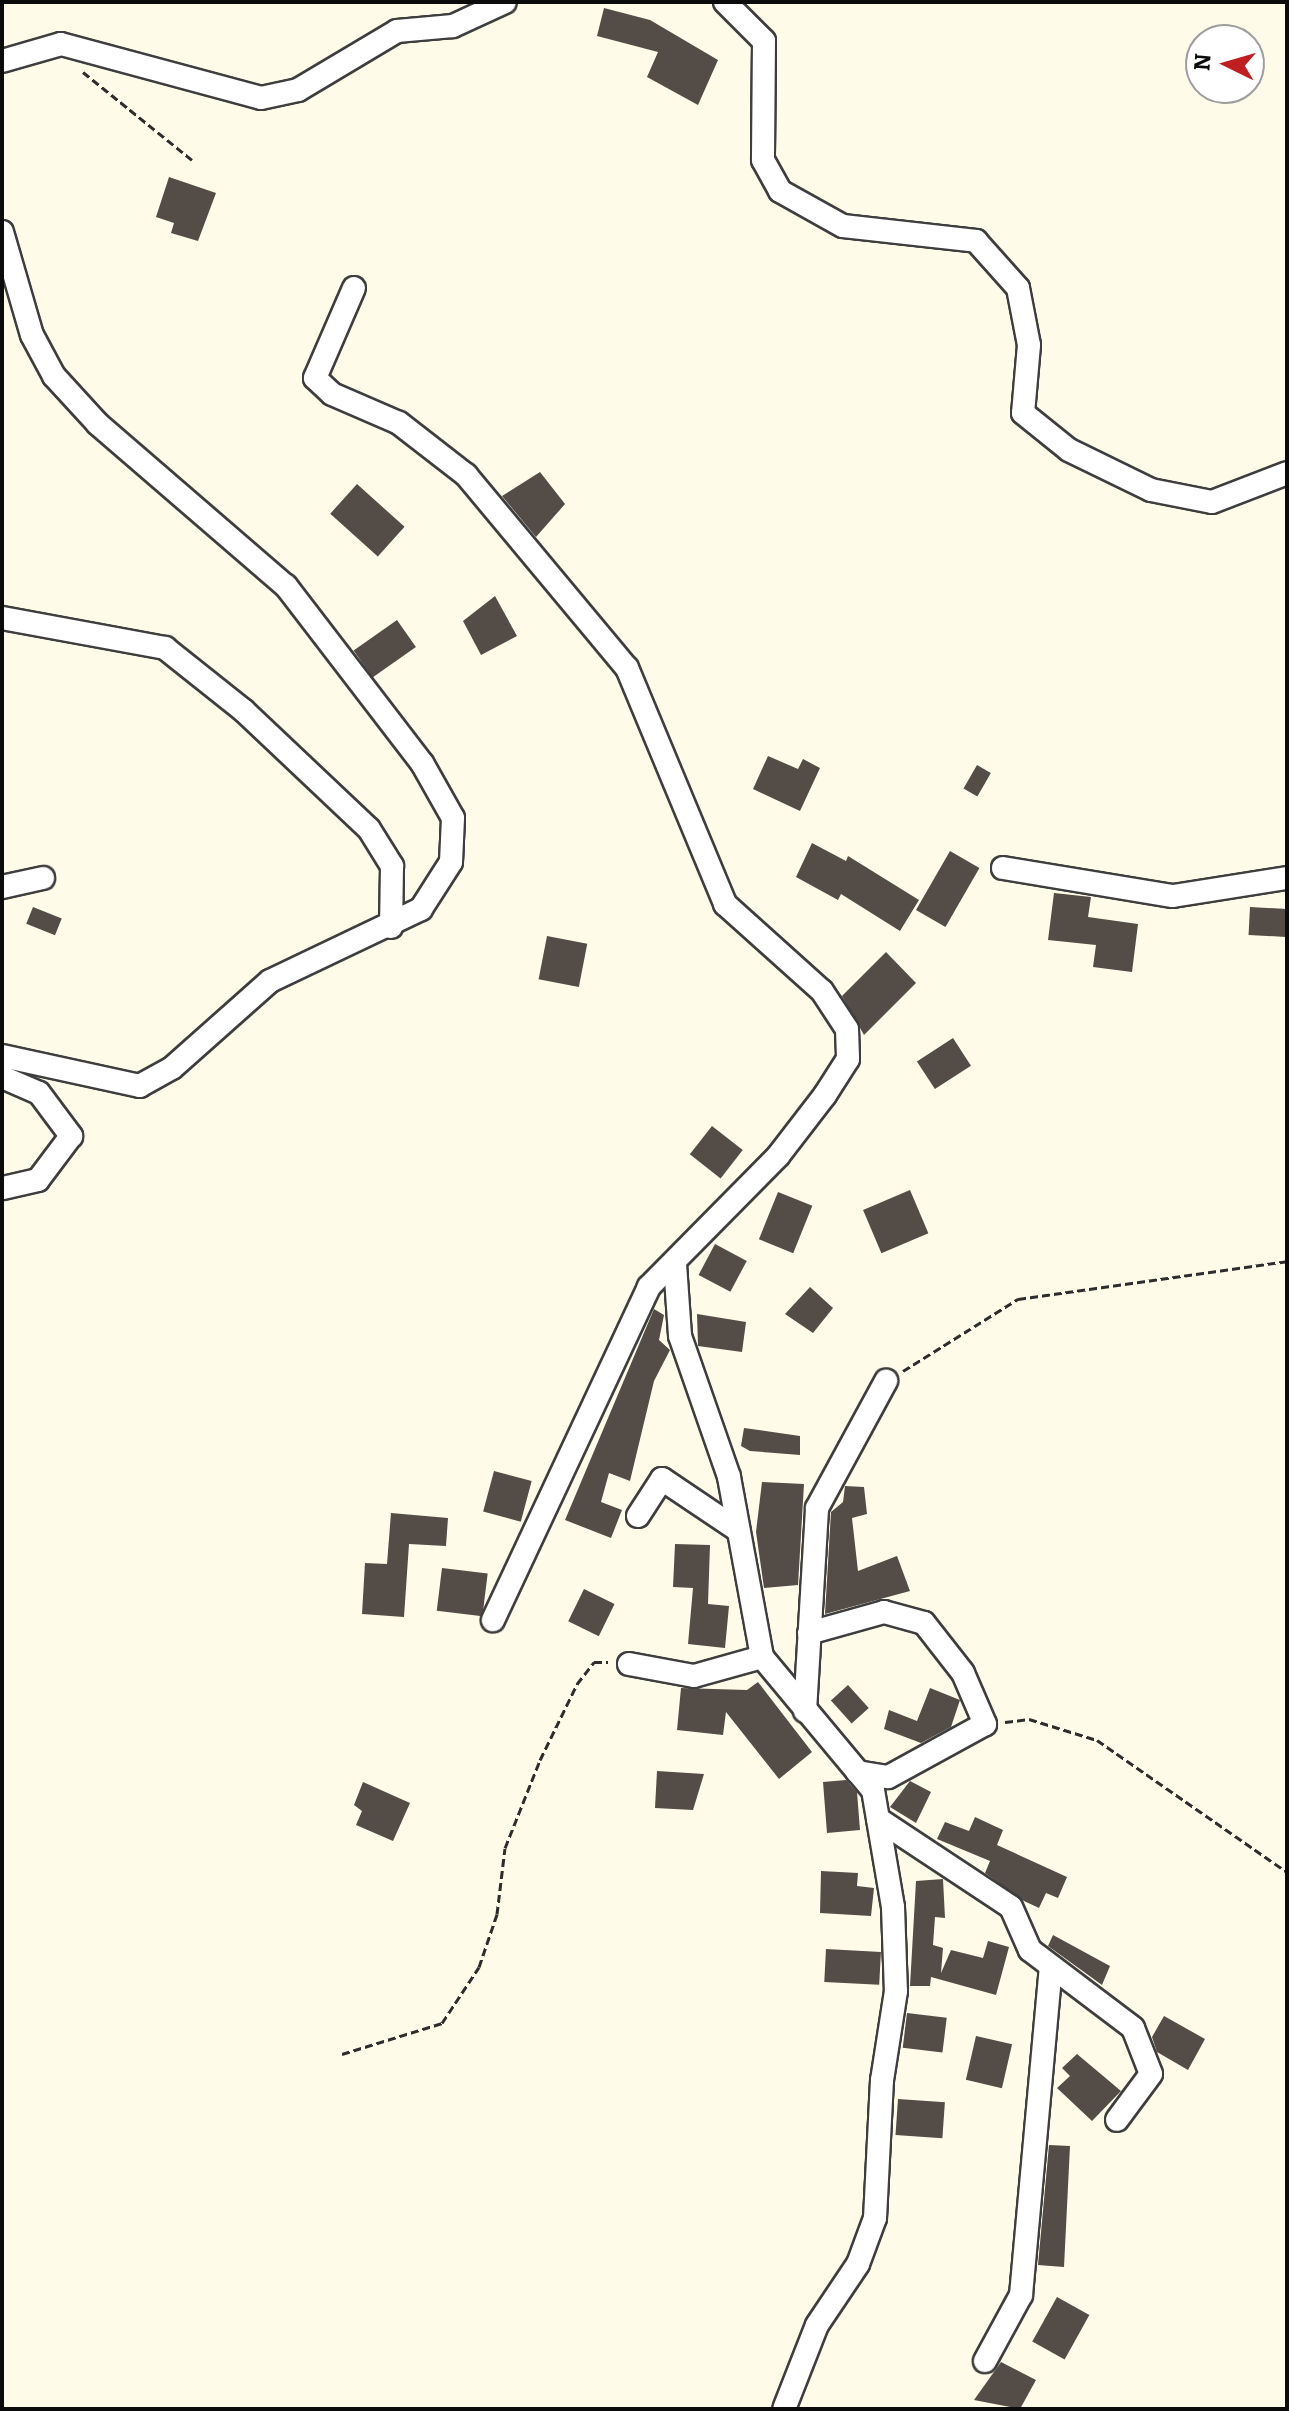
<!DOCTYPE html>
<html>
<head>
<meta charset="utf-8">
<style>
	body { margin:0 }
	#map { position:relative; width:1289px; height:2411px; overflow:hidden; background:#fffbe9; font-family:Bitter,serif }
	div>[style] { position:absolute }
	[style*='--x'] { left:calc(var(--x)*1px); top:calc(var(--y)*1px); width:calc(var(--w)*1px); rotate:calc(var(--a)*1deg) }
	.building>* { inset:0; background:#544c47; transform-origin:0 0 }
	.path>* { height:3px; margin-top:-1.5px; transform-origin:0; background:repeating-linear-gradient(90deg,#2d2d2d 0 8px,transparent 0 12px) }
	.roads { filter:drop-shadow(2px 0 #3e3e3e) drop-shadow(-2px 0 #3e3e3e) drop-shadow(0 2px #3e3e3e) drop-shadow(0 -2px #3e3e3e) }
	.street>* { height:22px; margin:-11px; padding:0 11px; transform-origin:11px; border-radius:11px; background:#fff }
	span { translate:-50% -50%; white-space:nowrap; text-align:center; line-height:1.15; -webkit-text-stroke:8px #fff; paint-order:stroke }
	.frame { position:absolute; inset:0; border:4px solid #0b0b0b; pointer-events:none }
	.north { position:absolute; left:1185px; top:24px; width:80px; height:80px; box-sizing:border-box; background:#fff; border:2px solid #9d9d9d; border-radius:50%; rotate:275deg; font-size:22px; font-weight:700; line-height:32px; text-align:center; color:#0b0b0b }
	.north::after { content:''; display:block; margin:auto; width:28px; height:36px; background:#c11e22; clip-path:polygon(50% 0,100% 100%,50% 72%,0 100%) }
</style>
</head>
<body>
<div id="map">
	<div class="building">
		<i style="clip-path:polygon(604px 8px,650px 20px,718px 60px,698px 105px,647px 77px,658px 52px,597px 36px)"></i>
		<i style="clip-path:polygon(169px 177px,216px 193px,198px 241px,171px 233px,174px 223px,156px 217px)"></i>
		<i style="clip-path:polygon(540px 472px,565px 504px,536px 537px,502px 496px)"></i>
		<i style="left:357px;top:484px;width:64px;height:40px;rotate:42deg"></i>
		<i style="clip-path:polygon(495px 596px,517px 636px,481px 655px,463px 621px)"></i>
		<i style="left:397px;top:620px;width:33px;height:53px;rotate:55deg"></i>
		<i style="clip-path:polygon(768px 756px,798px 769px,803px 759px,820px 768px,800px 811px,753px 789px)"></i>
		<i style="left:977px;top:765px;width:16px;height:27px;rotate:30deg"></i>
		<i style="clip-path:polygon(812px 843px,846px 861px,848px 856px,919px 900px,900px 931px,841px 894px,838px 900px,796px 877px)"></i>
		<i style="left:950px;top:851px;width:34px;height:68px;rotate:30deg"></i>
		<i style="clip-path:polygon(1054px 893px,1091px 897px,1088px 917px,1138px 924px,1132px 972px,1093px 967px,1096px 945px,1048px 940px)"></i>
		<i style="left:33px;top:907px;width:31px;height:18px;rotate:22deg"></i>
		<i style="left:1250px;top:907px;width:37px;height:28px;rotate:3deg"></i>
		<i style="left:547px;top:936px;width:41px;height:44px;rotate:11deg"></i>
		<i style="clip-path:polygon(886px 952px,916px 983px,864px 1035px,842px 996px)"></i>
		<i style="left:953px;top:1038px;width:33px;height:43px;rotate:57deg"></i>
		<i style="left:712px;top:1126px;width:39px;height:36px;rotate:38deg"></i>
		<i style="left:910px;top:1190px;width:47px;height:51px;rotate:67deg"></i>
		<i style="left:778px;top:1192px;width:37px;height:51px;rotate:22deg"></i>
		<i style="left:715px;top:1244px;width:36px;height:35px;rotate:28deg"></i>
		<i style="clip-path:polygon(810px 1287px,833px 1308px,813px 1333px,785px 1314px)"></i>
		<i style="clip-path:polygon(654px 1309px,664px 1315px,659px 1340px,670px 1350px,654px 1381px,630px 1481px,609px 1473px,601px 1502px,622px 1510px,611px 1538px,565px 1520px)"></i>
		<i style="clip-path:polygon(697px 1314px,746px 1322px,742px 1352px,698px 1346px)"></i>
		<i style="clip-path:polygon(744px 1428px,800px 1436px,800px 1455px,750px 1451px,741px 1446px)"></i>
		<i style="left:494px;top:1471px;width:39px;height:42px;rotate:15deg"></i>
		<i style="clip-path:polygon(762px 1482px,804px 1484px,798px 1585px,764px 1588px,756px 1532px)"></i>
		<i style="clip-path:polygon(845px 1486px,864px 1487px,867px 1514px,852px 1518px,858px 1571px,897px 1556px,910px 1591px,825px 1614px,831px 1512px,843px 1502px)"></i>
		<i style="clip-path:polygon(391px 1513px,448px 1518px,446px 1546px,409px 1544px,404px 1617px,362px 1614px,365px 1563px,387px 1564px)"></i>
		<i style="clip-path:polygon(675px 1544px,710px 1545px,708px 1604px,729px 1606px,725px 1648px,688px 1644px,693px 1588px,673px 1587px)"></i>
		<i style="left:442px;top:1568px;width:46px;height:43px;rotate:7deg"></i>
		<i style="left:584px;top:1589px;width:34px;height:36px;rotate:26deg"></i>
		<i style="clip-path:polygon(758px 1682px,812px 1752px,779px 1779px,726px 1712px,723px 1735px,677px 1730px,681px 1688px,747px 1690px)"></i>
		<i style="left:848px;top:1685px;width:31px;height:23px;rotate:48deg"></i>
		<i style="clip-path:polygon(930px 1688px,960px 1700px,951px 1727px,921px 1743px,884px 1729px,889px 1710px,917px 1721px)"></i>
		<i style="clip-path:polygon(657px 1771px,704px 1774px,693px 1810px,655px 1808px)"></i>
		<i style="clip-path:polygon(846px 1780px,857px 1792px,860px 1830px,827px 1833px,823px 1782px)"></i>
		<i style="clip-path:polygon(910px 1781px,931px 1792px,916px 1823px,890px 1807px)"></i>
		<i style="clip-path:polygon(363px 1782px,410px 1803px,393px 1841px,356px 1825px,362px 1811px,354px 1805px)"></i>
		<i style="clip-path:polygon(975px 1817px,1003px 1830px,997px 1845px,1067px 1877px,1058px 1898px,1046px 1893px,1039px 1908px,1024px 1901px,985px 1873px,990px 1861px,937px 1839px,945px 1822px,969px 1831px)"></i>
		<i style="clip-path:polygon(821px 1871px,858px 1873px,857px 1886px,874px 1888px,871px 1916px,820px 1913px)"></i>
		<i style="clip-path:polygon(943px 1879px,945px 1918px,935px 1917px,933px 1945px,943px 1948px,941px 1973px,951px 1950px,983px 1958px,988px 1941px,1009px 1947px,996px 1995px,931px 1977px,930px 1986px,910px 1986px,916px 1881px)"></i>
		<i style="clip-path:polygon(1053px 1935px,1110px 1966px,1102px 1985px,1048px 1946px)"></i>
		<i style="left:826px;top:1949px;width:55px;height:33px;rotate:3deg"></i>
		<i style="left:907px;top:2013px;width:40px;height:35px;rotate:7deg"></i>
		<i style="clip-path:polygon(1164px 2016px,1205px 2039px,1188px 2070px,1157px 2052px,1152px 2037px)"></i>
		<i style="left:976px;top:2036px;width:37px;height:45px;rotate:13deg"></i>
		<i style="clip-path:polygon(1077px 2054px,1121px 2091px,1092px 2121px,1057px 2088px,1070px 2076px,1062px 2068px)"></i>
		<i style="left:898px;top:2099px;width:47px;height:36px;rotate:4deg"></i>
		<i style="clip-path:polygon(1049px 2145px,1070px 2146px,1064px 2267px,1038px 2265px)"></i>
		<i style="left:1057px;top:2297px;width:37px;height:51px;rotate:29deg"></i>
		<i style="clip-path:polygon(1001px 2362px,1036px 2380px,1020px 2409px,974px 2400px)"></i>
	</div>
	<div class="path">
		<i style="--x:83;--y:72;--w:140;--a:38.9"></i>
		<i style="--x:903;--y:1371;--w:136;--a:-32.1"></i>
		<i style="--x:1018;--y:1299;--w:272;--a:-8"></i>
		<i style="--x:1005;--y:1722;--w:24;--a:-7"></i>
		<i style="--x:1029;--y:1719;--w:71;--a:17.2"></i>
		<i style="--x:1097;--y:1740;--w:231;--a:34.8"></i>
		<i style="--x:342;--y:2054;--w:105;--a:-17.2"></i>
		<i style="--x:442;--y:2023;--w:67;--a:-56.5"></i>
		<i style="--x:479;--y:1967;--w:56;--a:-71.2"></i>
		<i style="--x:497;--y:1914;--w:66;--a:-83.1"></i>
		<i style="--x:505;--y:1848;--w:95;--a:-68.3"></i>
		<i style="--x:540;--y:1760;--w:85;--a:-64"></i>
		<i style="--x:577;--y:1684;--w:28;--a:-52"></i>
		<i style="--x:594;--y:1662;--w:14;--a:0"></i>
	</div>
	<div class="roads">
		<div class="street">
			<i style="--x:725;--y:2;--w:55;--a:45"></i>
			<i style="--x:764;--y:41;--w:119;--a:90.5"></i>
			<i style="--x:763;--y:160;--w:35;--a:61"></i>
			<i style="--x:780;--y:191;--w:72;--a:29.1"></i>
			<i style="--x:843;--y:226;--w:134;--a:6.4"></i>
			<i style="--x:976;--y:241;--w:63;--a:48.2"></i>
			<i style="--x:1018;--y:288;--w:58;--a:79.1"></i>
			<i style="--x:1029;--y:345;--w:68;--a:95"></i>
			<i style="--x:1023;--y:413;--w:59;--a:38.8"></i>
			<i style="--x:1069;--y:450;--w:91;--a:26"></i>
			<i style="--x:1151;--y:490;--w:62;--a:11.1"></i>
			<i style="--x:1212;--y:502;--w:80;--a:-21.1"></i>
			<i style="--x:2;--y:61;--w:61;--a:-16.1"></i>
			<i style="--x:61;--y:44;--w:207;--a:15.1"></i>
			<i style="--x:261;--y:98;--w:38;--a:-12"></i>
			<i style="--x:298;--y:90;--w:115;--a:-30.8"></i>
			<i style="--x:397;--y:31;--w:56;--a:-5.1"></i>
			<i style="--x:453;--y:26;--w:57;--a:-24.8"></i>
			<i style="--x:2;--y:232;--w:107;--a:73.8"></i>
			<i style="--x:32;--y:335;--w:47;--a:61.8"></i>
			<i style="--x:54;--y:376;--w:65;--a:47.5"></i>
			<i style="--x:98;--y:424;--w:248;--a:40.8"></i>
			<i style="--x:286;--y:586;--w:223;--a:52.5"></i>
			<i style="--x:422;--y:763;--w:63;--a:60.6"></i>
			<i style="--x:453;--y:818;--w:44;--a:92.6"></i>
			<i style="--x:451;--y:862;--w:56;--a:122.6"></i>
			<i style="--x:421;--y:909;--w:167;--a:154.5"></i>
			<i style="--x:270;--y:981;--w:131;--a:138.4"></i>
			<i style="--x:172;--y:1068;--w:37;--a:151"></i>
			<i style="--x:140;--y:1086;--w:141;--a:-167.7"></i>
			<i style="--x:354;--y:288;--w:98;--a:113.4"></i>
			<i style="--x:315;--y:378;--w:23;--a:43"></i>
			<i style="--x:332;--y:394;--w:73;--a:23.4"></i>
			<i style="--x:399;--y:423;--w:85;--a:37.8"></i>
			<i style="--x:466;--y:475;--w:251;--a:50.2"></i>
			<i style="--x:627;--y:668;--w:256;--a:67.4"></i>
			<i style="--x:725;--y:904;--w:130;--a:41.9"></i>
			<i style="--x:822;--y:991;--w:45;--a:56.7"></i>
			<i style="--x:847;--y:1029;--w:30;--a:88"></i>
			<i style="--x:848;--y:1059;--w:43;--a:122.6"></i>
			<i style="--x:825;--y:1095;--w:77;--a:127.6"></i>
			<i style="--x:778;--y:1156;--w:184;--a:134.6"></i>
			<i style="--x:649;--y:1287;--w:368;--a:115.1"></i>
			<i style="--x:2;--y:618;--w:166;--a:10.4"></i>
			<i style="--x:165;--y:648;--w:100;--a:38.5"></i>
			<i style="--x:243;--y:710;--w:173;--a:43.4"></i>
			<i style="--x:369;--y:829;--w:44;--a:58.1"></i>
			<i style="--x:392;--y:866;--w:61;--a:90.9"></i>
			<i style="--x:1003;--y:868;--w:172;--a:9.4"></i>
			<i style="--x:1173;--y:896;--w:115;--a:-9"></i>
			<i style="--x:2;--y:887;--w:42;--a:-12.4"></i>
			<i style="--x:2;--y:1077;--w:40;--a:23.4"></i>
			<i style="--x:39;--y:1093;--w:54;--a:53.3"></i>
			<i style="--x:71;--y:1136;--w:55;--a:126.9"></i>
			<i style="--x:38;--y:1180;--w:37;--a:167"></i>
			<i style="--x:675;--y:1264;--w:72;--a:86"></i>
			<i style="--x:680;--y:1336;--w:149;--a:70.8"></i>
			<i style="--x:729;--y:1477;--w:183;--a:79.6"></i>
			<i style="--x:762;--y:1657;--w:173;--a:50.2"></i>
			<i style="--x:873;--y:1790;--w:119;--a:80.3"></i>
			<i style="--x:893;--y:1907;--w:84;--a:88"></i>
			<i style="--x:896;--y:1991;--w:90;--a:98.9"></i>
			<i style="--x:882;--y:2080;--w:138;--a:92.9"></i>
			<i style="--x:875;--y:2218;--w:49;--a:110.3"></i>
			<i style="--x:858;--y:2264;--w:73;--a:123.9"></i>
			<i style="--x:817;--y:2325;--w:90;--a:111.4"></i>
			<i style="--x:638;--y:1516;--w:44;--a:-57"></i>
			<i style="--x:662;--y:1479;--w:92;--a:33.9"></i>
			<i style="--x:809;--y:1633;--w:78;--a:-15.6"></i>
			<i style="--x:884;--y:1612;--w:41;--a:15.4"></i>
			<i style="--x:924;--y:1623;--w:63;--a:52"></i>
			<i style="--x:963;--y:1673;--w:56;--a:66.7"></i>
			<i style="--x:985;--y:1724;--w:111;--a:151.3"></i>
			<i style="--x:888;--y:1777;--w:31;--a:-171"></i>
			<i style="--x:629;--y:1664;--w:66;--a:10.5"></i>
			<i style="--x:694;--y:1676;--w:71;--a:-15.6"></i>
			<i style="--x:805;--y:1711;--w:203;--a:-86.6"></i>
			<i style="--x:817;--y:1508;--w:145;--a:-61.5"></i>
			<i style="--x:878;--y:1819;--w:159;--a:33.5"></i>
			<i style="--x:1011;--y:1907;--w:47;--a:66.2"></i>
			<i style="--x:1030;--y:1950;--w:129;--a:37.1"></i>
			<i style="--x:1133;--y:2028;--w:49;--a:68.6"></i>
			<i style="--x:1151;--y:2074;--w:57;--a:126.5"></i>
			<i style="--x:985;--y:2361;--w:75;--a:-61.4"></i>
			<i style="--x:1021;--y:2295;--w:328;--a:-84.8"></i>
		</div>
	</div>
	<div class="frame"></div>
	<div class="north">N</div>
</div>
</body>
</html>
